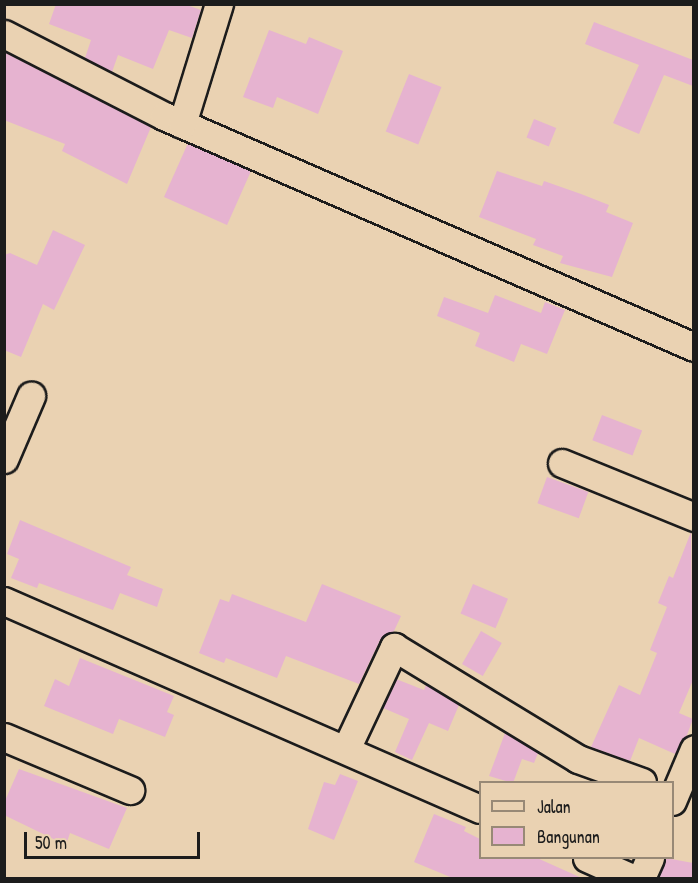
<!DOCTYPE html>
<html>
<head>
<meta charset="utf-8">
<style>
	body { margin:0 }
	#map { position:relative; width:698px; height:883px; overflow:hidden; background:#ead2b2; font-family:"Patrick Hand",sans-serif }
	div>[style] { position:absolute }
	[style*='--x'] { left:calc(var(--x)*1px); top:calc(var(--y)*1px); width:calc(var(--w)*1px); rotate:calc(var(--a)*1deg) }
	.building>* { inset:0; background:#e6b3d0; transform-origin:0 0 }
	.roads { filter:drop-shadow(2px 0 #1c1c1c) drop-shadow(-2px 0 #1c1c1c) drop-shadow(0 2px #1c1c1c) drop-shadow(0 -2px #1c1c1c) }
	.minor>* { height:27px; margin:-13.5px; padding:0 13.5px; transform-origin:13.5px; border-radius:13.5px; background:#ead2b2 }
	span { translate:-50% -50%; white-space:nowrap; text-align:center; line-height:1.15; -webkit-text-stroke:6px #ead2b2; paint-order:stroke }
	.frame { position:absolute; inset:0; border:6px solid #1c1c1c; pointer-events:none }
	.legend { position:absolute; left:479px; top:781px; width:195px; height:78px; box-sizing:border-box; background:#ead2b2; border:2px solid #988976; margin:0; padding:8px 10px; list-style:none; font-size:18px; color:#1c1c1c }
	.legend li { display:flex; align-items:center; gap:12px; height:30px }
	.legend b { width:30px; border:2px solid #988976 }
	.scale { position:absolute; left:24px; top:832px; width:176px; height:27px; box-sizing:border-box; border:3px solid #1c1c1c; border-top:0; padding-left:8px; font-size:18px; line-height:21px; white-space:nowrap; color:#1c1c1c; -webkit-text-stroke:4px #ead2b2; paint-order:stroke }
</style>
</head>
<body>
<div id="map">
	<div class="building">
		<i style="clip-path:polygon(56px 4px,184px 4px,201px 10px,192px 38px,169px 30px,153px 69px,118px 55px,112px 72px,85px 58px,91px 40px,49px 24px)"></i>
		<i style="clip-path:polygon(594px 22px,693px 60px,693px 86px,664px 75px,639px 134px,613px 123px,639px 65px,585px 44px)"></i>
		<i style="clip-path:polygon(269px 30px,306px 44px,309px 37px,343px 51px,318px 114px,277px 97px,273px 108px,243px 97px)"></i>
		<i style="clip-path:polygon(4px 52px,151px 127px,127px 184px,62px 151px,65px 144px,4px 120px)"></i>
		<i style="left:409px;top:74px;width:35px;height:62px;rotate:22deg"></i>
		<i style="left:534px;top:119px;width:24px;height:20px;rotate:22deg"></i>
		<i style="left:188px;top:143px;width:69px;height:59px;rotate:24deg"></i>
		<i style="clip-path:polygon(497px 171px,542px 186px,544px 181px,581px 194px,609px 205px,606px 212px,633px 223px,612px 277px,560px 263px,563px 256px,533px 245px,536px 239px,479px 217px)"></i>
		<i style="clip-path:polygon(53px 230px,85px 245px,54px 310px,43px 304px,21px 357px,4px 350px,4px 255px,10px 253px,37px 265px)"></i>
		<i style="clip-path:polygon(495px 295px,541px 313px,545px 302px,565px 310px,547px 354px,521px 344px,514px 362px,475px 346px,480px 333px,437px 316px,444px 297px,488px 313px)"></i>
		<i style="left:602px;top:415px;width:43px;height:27px;rotate:21deg"></i>
		<i style="left:547px;top:477px;width:44px;height:28px;rotate:20deg"></i>
		<i style="clip-path:polygon(20px 520px,131px 567px,127px 575px,163px 589px,157px 607px,120px 593px,113px 610px,39px 583px,37px 588px,11px 578px,19px 559px,7px 554px)"></i>
		<i style="clip-path:polygon(691px 532px,693px 680px,679px 713px,693px 719px,687px 735px,675px 754px,639px 738px,630px 761px,591px 747px,619px 685px,640px 695px,657px 653px,650px 650px,667px 607px,658px 603px,669px 576px,673px 578px)"></i>
		<i style="clip-path:polygon(322px 584px,401px 616px,394px 631px,380px 640px,359px 684px,286px 656px,277px 678px,226px 658px,224px 663px,199px 653px,220px 599px,229px 602px,232px 594px,306px 622px)"></i>
		<i style="left:473px;top:584px;width:38px;height:32px;rotate:23deg"></i>
		<i style="left:481px;top:631px;width:24px;height:38px;rotate:30deg"></i>
		<i style="clip-path:polygon(80px 658px,174px 696px,167px 712px,174px 715px,165px 737px,119px 719px,113px 734px,44px 706px,55px 679px,69px 686px)"></i>
		<i style="clip-path:polygon(396px 679px,424px 690px,426px 685px,459px 705px,448px 731px,429px 723px,412px 760px,395px 752px,409px 719px,383px 708px)"></i>
		<i style="clip-path:polygon(505px 733px,538px 753px,534px 763px,522px 759px,513px 783px,489px 776px)"></i>
		<i style="clip-path:polygon(19px 769px,127px 808px,109px 849px,70px 833px,66px 845px,4px 815px,4px 803px)"></i>
		<i style="clip-path:polygon(340px 774px,358px 781px,334px 840px,308px 829px,324px 782px,335px 785px)"></i>
		<i style="clip-path:polygon(434px 814px,466px 827px,464px 831px,480px 839px,480px 858px,537px 858px,584px 879px,455px 879px,414px 862px)"></i>
		<i style="clip-path:polygon(666px 858px,693px 863px,693px 879px,658px 879px)"></i>
	</div>
	<div class="roads">
		<div class="minor">
			<i style="--x:4;--y:34;--w:180;--a:27.1"></i>
			<i style="--x:164;--y:116;--w:578;--a:23.55"></i>
			<i style="--x:182;--y:124;--w:126;--a:-72.9"></i>
			<i style="--x:4;--y:459;--w:69;--a:-66.8"></i>
			<i style="--x:562;--y:463;--w:143;--a:22.2"></i>
			<i style="--x:4;--y:601;--w:519;--a:23.6"></i>
			<i style="--x:4;--y:737;--w:137;--a:22.8"></i>
			<i style="--x:346;--y:749;--w:113;--a:-64.8"></i>
			<i style="--x:394;--y:647;--w:215;--a:31.3"></i>
			<i style="--x:578;--y:759;--w:68;--a:19.8"></i>
			<i style="--x:672;--y:801;--w:56;--a:-67.1"></i>
			<i style="--x:587;--y:858;--w:49;--a:24"></i>
			<i style="--x:641;--y:878;--w:22;--a:-66"></i>
		</div>
	</div>
	<div class="frame"></div>
	<ul class="legend">
	<li><b style="height:8px;background:#ead2b2"></b>Jalan</li>
	<li><b style="height:16px;background:#e6b3d0"></b>Bangunan</li>
	</ul>
	<div class="scale">50 m</div>
</div>
</body>
</html>
